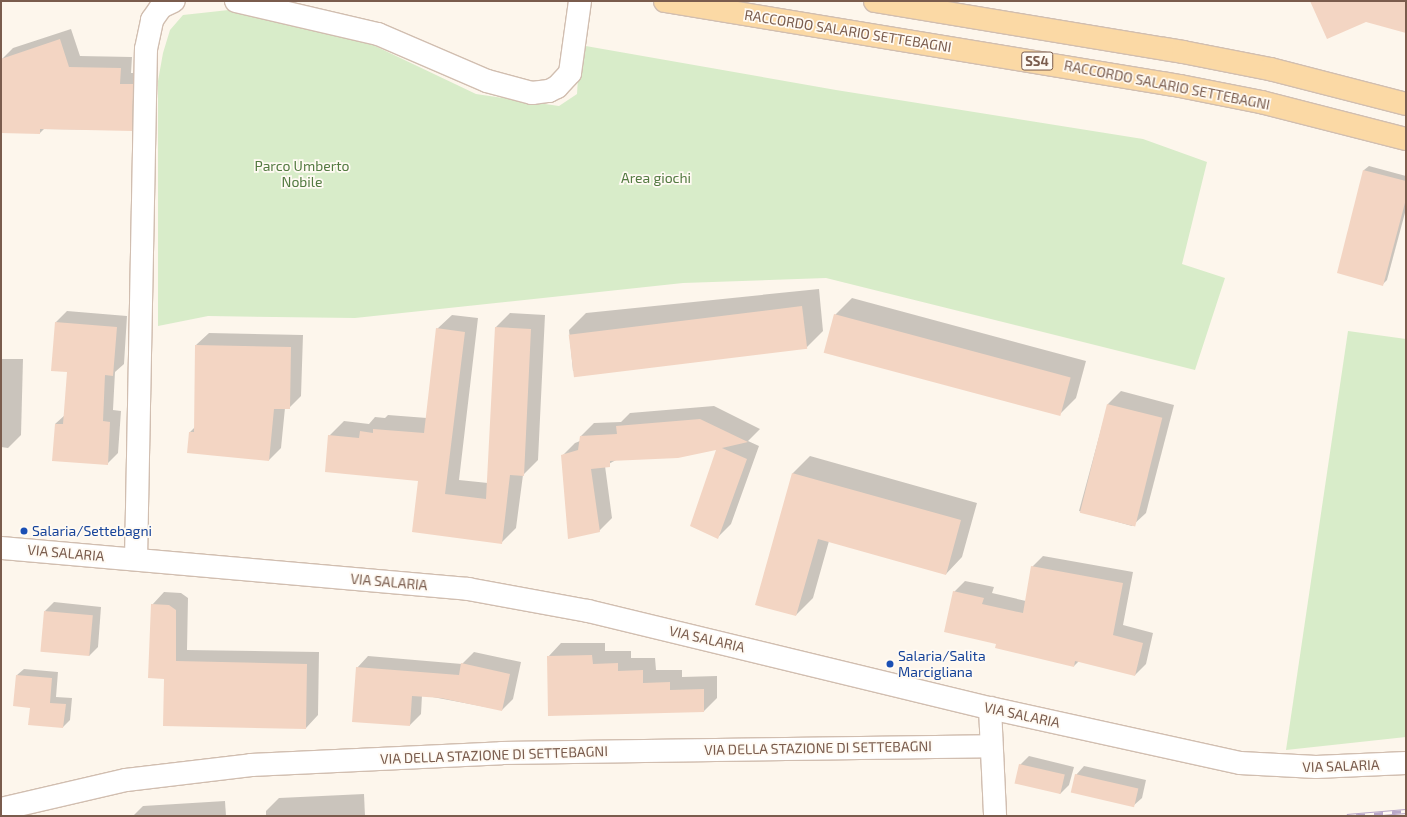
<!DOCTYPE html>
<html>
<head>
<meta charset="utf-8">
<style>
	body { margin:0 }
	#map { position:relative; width:1407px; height:817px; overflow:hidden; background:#fdf6ec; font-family:"Exo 2",sans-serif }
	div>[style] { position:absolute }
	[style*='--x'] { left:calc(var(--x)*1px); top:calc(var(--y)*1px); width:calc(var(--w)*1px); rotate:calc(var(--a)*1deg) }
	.green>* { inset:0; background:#d8ecc9 }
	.shadow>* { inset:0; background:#0003 }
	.building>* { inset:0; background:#f3d5c3; transform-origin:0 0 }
	.roads { filter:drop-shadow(1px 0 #d1beb0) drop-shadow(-1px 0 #d1beb0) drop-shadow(0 1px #d1beb0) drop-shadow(0 -1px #d1beb0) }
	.minor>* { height:22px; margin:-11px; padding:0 11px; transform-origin:11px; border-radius:11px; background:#fff }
	.major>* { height:22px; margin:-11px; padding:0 11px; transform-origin:11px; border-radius:11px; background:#fbd9a5 }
	.rail>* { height:4.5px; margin-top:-2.25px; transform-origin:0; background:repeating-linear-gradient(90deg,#fffaf3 0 9px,#b9a8c9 0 18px); box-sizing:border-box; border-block:1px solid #b9a8c9 }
	.dots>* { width:11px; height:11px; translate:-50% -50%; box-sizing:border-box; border:2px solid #fffaf3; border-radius:50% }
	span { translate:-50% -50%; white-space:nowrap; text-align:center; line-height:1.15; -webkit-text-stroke:3.5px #fffaf3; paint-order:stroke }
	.shield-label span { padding:1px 3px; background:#fffaf3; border:1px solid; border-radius:3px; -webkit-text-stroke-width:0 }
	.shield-label { font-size:13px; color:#7a5c4d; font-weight:700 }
	.street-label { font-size:14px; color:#7a5c4d }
	.park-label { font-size:14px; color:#537a41 }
	.transit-label { font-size:14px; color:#164399 }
	.left { translate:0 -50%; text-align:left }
	.frame { position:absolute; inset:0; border:2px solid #7a5c4d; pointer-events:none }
</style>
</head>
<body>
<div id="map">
	<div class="green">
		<i style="clip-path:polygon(238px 9px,373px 45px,476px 94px,559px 106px,577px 94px,580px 45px,836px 90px,1143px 139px,1207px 162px,1182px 264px,1225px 278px,1195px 370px,826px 278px,683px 283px,355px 318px,208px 316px,158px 326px,158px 81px,163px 53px,170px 30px,183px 15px)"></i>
		<i style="clip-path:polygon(1348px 331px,1406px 339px,1406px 737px,1286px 750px)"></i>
	</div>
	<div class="shadow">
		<i style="clip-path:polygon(71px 29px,80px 56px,132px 57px,131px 73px,144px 73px,143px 119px,131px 130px,44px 129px,40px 133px,1px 132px,2px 59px,13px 48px)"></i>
		<i style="clip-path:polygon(1369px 166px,1406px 176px,1406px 209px,1387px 280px,1383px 284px,1364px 170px)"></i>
		<i style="clip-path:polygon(819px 289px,823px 331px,806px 348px,573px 371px,569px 330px,586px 313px)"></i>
		<i style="clip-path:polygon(852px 298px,1086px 361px,1076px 398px,1059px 415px,835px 315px)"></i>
		<i style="clip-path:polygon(67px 311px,127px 316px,124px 364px,115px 372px,113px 410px,121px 411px,118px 453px,107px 464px,55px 424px,65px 415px,68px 371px,56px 322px)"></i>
		<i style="clip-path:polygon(510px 313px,545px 315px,538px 460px,523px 475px,516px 528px,501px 543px,419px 480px,329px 436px,344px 421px,369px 424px,375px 417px,385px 418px,388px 415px,427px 418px,437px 329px,452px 315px,478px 318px,459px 480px,488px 483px,496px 327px)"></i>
		<i style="clip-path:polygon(209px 333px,303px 335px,301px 396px,289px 408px,285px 408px,281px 448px,269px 460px,190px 432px,195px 427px,196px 345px)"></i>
		<i style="clip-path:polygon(1px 359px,23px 359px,21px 435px,8px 448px,1px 447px)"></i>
		<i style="clip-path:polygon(1121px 391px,1174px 405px,1146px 513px,1132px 526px,1079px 511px,1108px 404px)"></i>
		<i style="clip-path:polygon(714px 406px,760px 429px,748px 441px,759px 446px,731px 524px,718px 537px,718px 448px,616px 460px,605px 466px,612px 518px,599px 531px,562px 456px,575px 443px,580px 441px,581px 436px,594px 423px,621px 422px,630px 413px)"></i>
		<i style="clip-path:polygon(810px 456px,977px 503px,962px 557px,946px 574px,829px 541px,813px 598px,796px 615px,756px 604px,793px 473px)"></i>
		<i style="clip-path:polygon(1043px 556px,1133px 572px,1123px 625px,1153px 633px,1146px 664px,1135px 675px,1079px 661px,1074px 666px,997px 643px,954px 592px,965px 581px,994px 587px,992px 593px,1026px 601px,1032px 567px)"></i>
		<i style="clip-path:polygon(164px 592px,181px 593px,188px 598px,187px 650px,319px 652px,318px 715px,306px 728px,165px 678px,152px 605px)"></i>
		<i style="clip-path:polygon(54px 602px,101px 607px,98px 647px,89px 656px,45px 611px)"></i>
		<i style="clip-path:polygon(561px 643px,605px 643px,605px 651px,631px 651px,631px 658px,655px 658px,656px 670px,682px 670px,682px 677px,717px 676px,717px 698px,704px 711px,549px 715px,548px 657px)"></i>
		<i style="clip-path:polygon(474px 652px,521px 662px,513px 699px,502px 710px,422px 695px,421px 714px,410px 725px,357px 668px,368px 656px,462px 664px)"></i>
		<i style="clip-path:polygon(24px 669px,58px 672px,56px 697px,72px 698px,70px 720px,63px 727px,31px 707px,17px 675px)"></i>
		<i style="clip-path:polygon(1029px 756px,1074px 767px,1069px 785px,1060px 794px,1020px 765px)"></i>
		<i style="clip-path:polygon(1084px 766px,1146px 780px,1142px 798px,1133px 806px,1076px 775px)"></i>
		<i style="clip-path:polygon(364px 794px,365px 816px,266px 816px,266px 811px,279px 798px)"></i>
		<i style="clip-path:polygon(225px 801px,226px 816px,133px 816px,143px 806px)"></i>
	</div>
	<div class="building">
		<i style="clip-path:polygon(1310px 1px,1406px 1px,1406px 33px,1366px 22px,1327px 39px)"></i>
		<i style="clip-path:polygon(60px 39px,69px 67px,121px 68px,120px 84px,133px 84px,132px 131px,40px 129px,40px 134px,1px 133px,1px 59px)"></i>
		<i style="clip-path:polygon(1363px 170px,1406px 181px,1406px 199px,1383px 286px,1337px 273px)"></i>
		<i style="left:802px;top:306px;width:43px;height:235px;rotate:83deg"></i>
		<i style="left:834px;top:314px;width:245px;height:40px;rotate:15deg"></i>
		<i style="clip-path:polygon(55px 322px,117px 327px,113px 376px,105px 375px,103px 421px,110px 422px,108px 465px,52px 461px,55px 424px,63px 424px,67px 372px,51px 371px)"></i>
		<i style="clip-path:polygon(495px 327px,531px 329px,524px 476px,510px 475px,502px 544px,412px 532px,418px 481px,325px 472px,328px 435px,359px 438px,360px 431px,373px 433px,373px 429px,424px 433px,436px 328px,465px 332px,445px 494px,486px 499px)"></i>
		<i style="clip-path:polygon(195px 345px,291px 347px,290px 409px,274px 409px,269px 461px,187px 453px,189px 432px,194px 432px)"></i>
		<i style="left:1107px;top:404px;width:57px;height:112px;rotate:14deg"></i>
		<i style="clip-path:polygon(700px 419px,748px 442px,722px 448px,747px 459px,718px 539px,690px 526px,716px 450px,678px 458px,610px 461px,610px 467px,591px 469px,600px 532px,568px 539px,561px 455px,578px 450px,580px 436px,617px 434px,616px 426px)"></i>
		<i style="clip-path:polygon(792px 473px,961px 520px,946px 575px,818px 539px,796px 616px,755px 605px)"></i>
		<i style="clip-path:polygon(1031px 566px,1123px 583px,1113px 635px,1143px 643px,1135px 676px,1075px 661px,1074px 667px,995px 648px,996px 644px,944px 632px,953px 591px,984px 598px,982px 604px,1023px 613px)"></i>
		<i style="clip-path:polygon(151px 604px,169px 605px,176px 610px,176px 661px,307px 664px,306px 729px,163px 726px,164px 679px,148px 678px)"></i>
		<i style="left:44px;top:611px;width:49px;height:41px;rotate:5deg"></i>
		<i style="clip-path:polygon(592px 655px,593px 664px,618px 663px,618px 671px,643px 670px,643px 683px,670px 682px,670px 690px,704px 689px,704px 712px,548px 716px,547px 656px)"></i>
		<i style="clip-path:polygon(461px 663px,510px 674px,502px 711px,441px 698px,412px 696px,410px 726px,352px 722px,356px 667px,459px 675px)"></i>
		<i style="clip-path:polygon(16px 675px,52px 678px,50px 703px,66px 704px,63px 728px,28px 725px,30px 708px,13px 706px)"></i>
		<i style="left:1019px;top:764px;width:47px;height:20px;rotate:13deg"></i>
		<i style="left:1075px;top:774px;width:65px;height:19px;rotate:13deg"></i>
	</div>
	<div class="roads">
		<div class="minor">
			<i style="--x:236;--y:1;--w:146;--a:13.1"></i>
			<i style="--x:378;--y:34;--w:119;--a:23.3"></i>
			<i style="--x:487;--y:81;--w:47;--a:14.9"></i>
			<i style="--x:532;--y:93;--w:17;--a:-7"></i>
			<i style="--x:549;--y:91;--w:9;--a:-27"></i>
			<i style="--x:557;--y:87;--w:19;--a:-47"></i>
			<i style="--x:570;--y:73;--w:73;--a:-82.1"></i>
			<i style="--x:1;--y:548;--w:469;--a:5"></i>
			<i style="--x:468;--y:589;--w:122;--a:10.4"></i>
			<i style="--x:588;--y:611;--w:414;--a:13.6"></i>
			<i style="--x:990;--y:708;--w:256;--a:12.4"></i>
			<i style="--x:1240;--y:763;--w:76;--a:3"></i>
			<i style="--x:1316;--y:767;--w:90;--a:-2.5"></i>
			<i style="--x:136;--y:559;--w:510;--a:-88.88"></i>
			<i style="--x:146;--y:49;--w:30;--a:-78"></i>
			<i style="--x:152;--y:20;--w:16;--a:-55"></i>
			<i style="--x:161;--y:7;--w:14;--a:-25"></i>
			<i style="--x:990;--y:708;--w:108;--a:87.3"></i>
			<i style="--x:1;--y:809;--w:128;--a:-13.1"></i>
			<i style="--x:126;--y:780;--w:126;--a:-6.8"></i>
			<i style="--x:251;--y:765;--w:251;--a:-2.7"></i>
			<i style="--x:502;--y:753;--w:489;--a:-0.8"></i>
		</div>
		<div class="major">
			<i style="--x:665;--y:1;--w:522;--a:9.37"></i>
			<i style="--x:1180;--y:86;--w:83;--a:11.2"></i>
			<i style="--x:1261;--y:102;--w:150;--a:14.3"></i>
			<i style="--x:875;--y:1;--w:312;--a:9.4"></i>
			<i style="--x:1183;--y:52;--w:89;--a:11.1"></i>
			<i style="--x:1270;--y:69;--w:140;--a:14.4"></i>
		</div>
	</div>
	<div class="rail">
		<i style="--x:1347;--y:816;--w:59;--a:-4.8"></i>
	</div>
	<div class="dots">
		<i style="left:24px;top:531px;background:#1a4fb4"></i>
		<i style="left:890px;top:664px;background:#1a4fb4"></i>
	</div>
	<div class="shield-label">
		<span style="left:1037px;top:61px">SS4</span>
	</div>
	<div class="street-label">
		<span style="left:848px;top:31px;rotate:9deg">RACCORDO SALARIO SETTEBAGNI</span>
		<span style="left:1167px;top:85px;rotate:11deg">RACCORDO SALARIO SETTEBAGNI</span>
		<span style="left:66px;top:553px;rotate:5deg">VIA SALARIA</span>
		<span style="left:389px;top:582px;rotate:5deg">VIA SALARIA</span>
		<span style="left:707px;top:639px;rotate:13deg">VIA SALARIA</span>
		<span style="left:1022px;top:715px;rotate:12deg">VIA SALARIA</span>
		<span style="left:818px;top:748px;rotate:-1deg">VIA DELLA STAZIONE DI SETTEBAGNI</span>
		<span style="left:494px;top:755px;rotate:-2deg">VIA DELLA STAZIONE DI SETTEBAGNI</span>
		<span style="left:1341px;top:766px;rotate:-2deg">VIA SALARIA</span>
	</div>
	<div class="park-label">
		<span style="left:302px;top:174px">Parco Umberto<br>Nobile</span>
		<span style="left:656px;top:178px">Area giochi</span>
	</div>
	<div class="transit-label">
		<span class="left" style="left:32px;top:531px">Salaria/Settebagni</span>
		<span class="left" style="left:898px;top:664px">Salaria/Salita<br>Marcigliana</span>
	</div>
	<div class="frame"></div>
</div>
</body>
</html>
